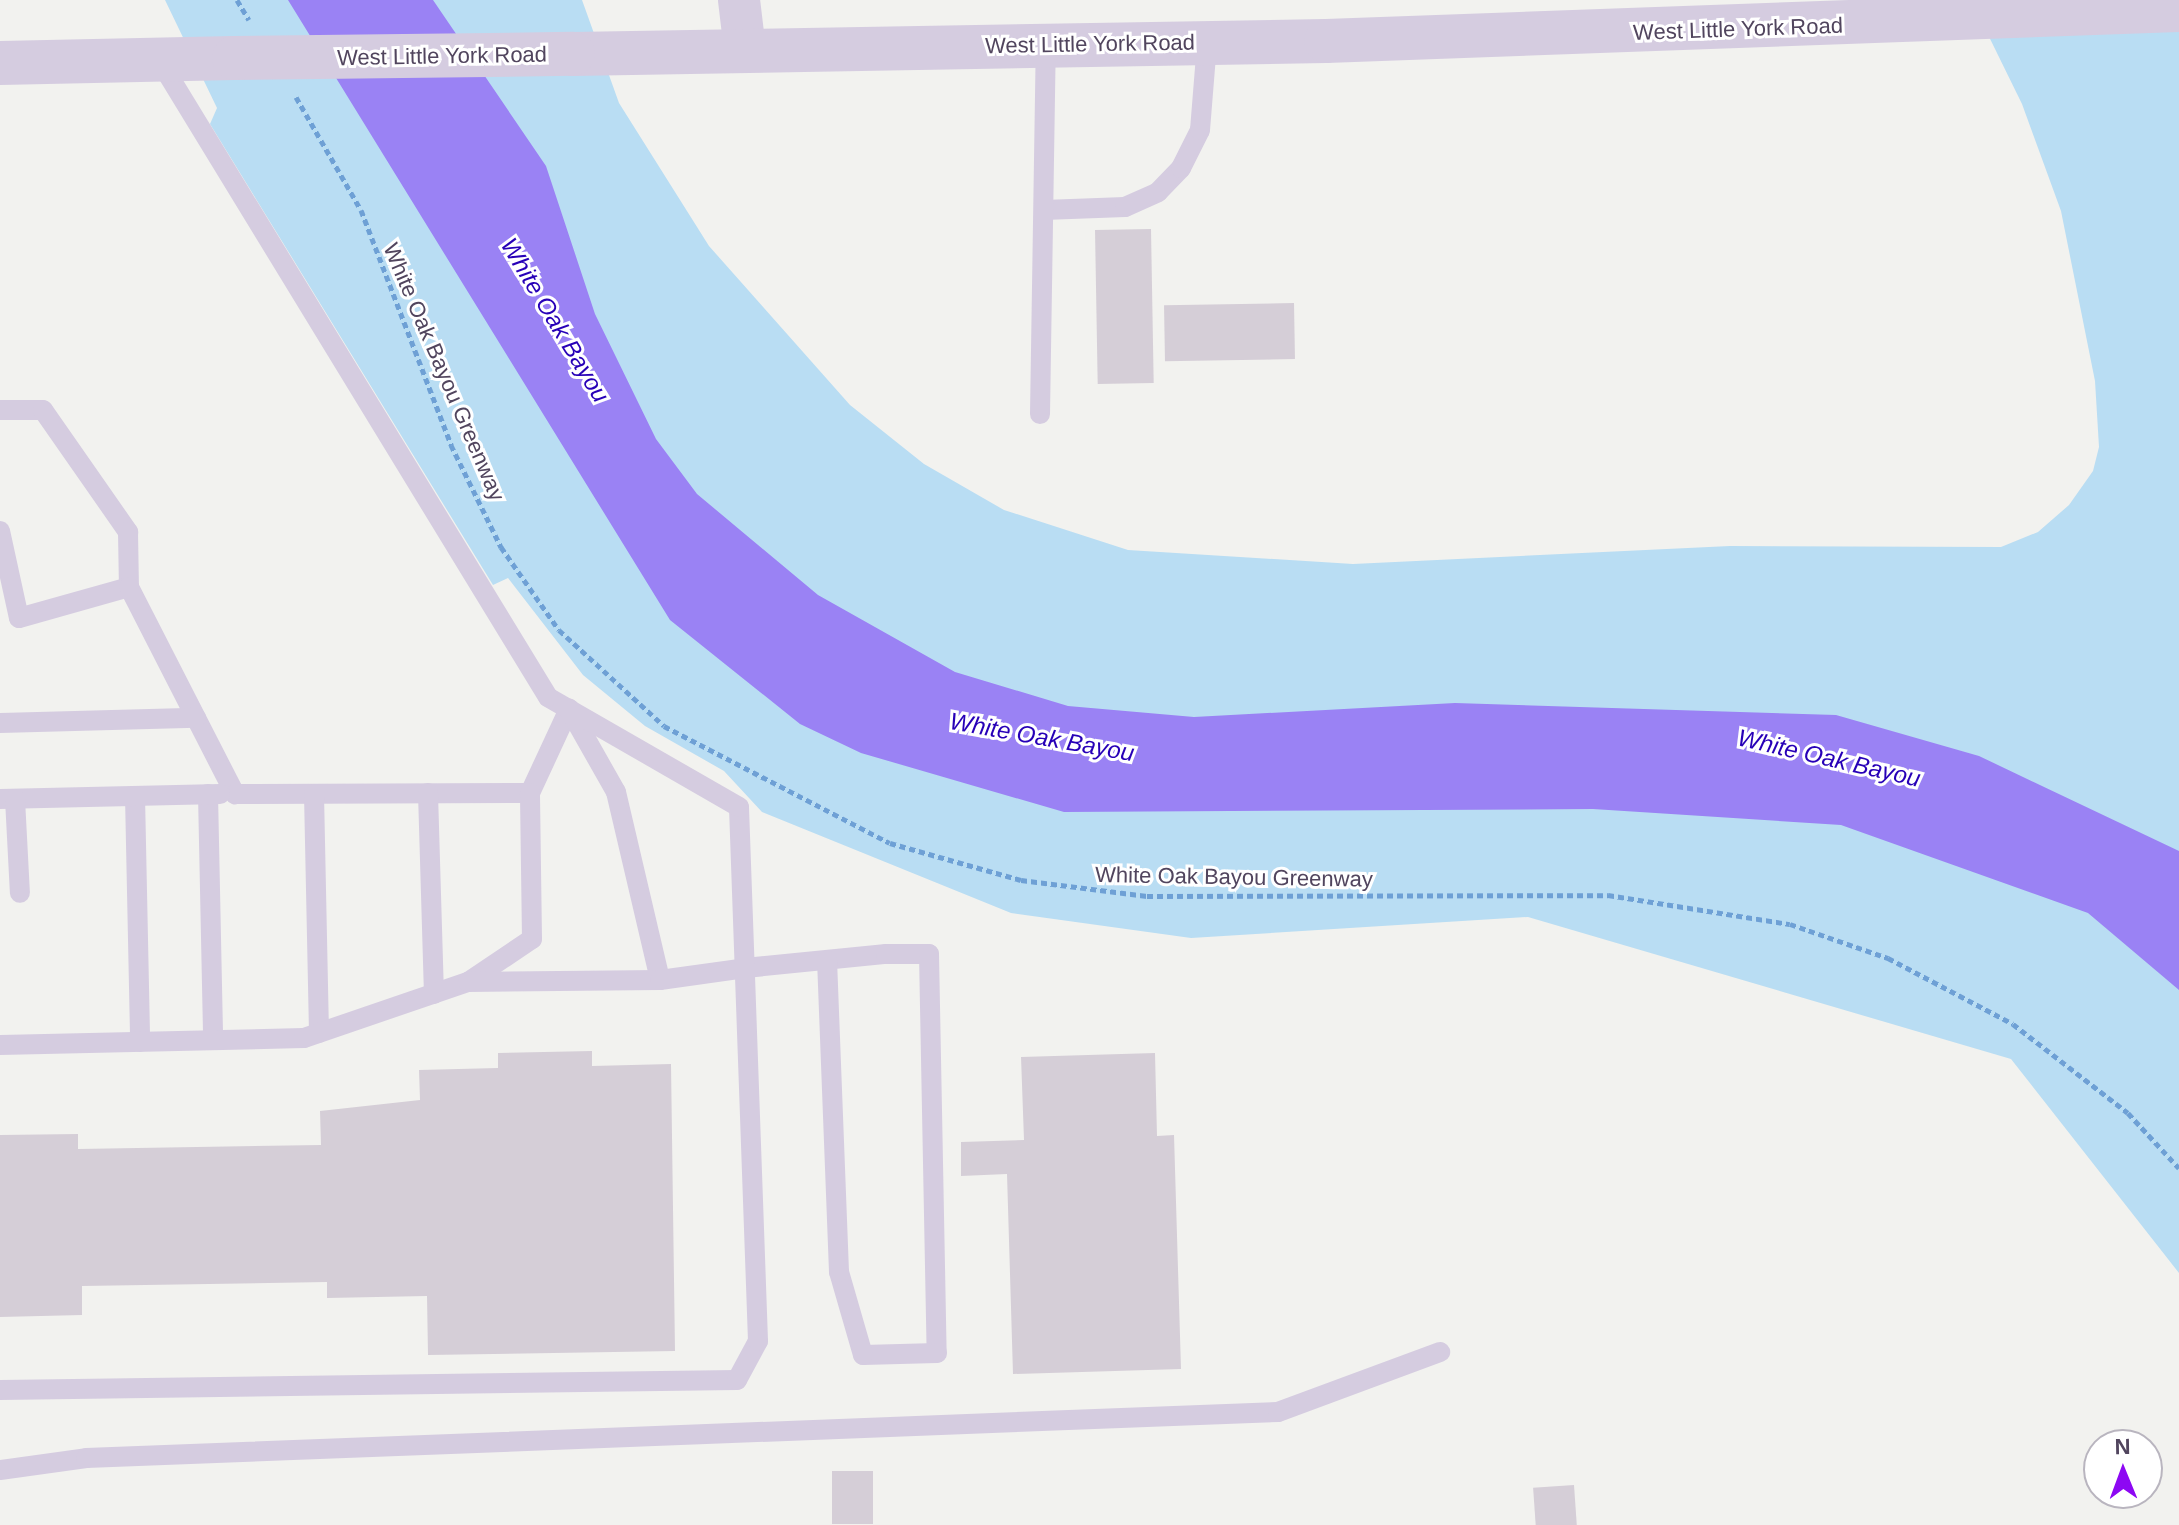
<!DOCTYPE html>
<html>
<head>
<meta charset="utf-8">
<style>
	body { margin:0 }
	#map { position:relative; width:2179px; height:1525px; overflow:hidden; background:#f2f2ef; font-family:Helvetica,sans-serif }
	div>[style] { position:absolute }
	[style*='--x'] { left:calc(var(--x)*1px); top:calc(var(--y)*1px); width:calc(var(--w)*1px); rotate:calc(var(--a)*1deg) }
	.green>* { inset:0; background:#b9ddf3 }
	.water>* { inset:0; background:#9a82f4 }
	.building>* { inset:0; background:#d5ced7; transform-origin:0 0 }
	.path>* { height:5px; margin-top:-2.5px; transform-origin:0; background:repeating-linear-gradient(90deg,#6ea0d5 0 6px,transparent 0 10px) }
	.service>* { height:20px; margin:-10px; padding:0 10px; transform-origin:10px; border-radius:10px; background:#d5cce0 }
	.minor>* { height:42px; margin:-21px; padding:0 21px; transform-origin:21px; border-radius:21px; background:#d5cce0 }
	.tertiary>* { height:44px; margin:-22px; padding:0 22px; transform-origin:22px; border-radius:22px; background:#d5cce0 }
	.tertiary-bridge>* { height:44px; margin:-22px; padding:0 22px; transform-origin:22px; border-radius:22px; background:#d5cce0 }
	span { translate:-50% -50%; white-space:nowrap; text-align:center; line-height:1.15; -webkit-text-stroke:6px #fff; paint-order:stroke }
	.street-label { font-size:22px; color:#51455e }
	.water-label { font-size:24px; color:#2700b7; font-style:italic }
	.north { position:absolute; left:2083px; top:1429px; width:80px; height:80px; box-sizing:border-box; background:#fff; border:2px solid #b9b5bf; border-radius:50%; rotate:359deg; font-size:22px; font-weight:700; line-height:32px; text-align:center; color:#51455e }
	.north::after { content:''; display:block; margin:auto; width:28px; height:36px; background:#8d08f3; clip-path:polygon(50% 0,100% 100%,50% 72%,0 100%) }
</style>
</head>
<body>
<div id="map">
	<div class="green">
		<i style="clip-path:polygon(165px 0,582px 0,619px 103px,709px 246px,850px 405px,924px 464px,1004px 510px,1128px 550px,1353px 564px,1730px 546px,2001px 547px,2038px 532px,2069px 505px,2093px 471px,2099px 447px,2095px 381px,2061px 211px,2022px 104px,1971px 0,2179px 0,2179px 1273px,2011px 1059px,1528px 917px,1191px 938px,1011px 913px,762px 812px,724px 771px,645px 726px,583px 675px,508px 578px,493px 585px,210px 124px,217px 108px)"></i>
	</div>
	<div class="water">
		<i style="clip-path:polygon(288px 0,433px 0,546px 166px,595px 314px,656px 439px,697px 494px,818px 595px,955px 672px,1068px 706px,1194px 717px,1455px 703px,1836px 715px,1979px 756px,2179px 851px,2179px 990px,2088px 913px,1841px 825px,1593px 809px,1064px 812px,861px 753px,800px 724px,670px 620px)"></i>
	</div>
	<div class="building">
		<i style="left:1151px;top:229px;width:154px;height:56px;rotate:89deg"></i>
		<i style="left:1294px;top:303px;width:56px;height:130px;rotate:89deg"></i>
		<i style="clip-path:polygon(592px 1051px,592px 1066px,671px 1064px,675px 1351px,428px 1355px,427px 1296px,327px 1298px,327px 1282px,82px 1286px,82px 1315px,0 1317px,0 1135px,78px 1134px,78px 1149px,321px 1145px,320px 1111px,420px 1100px,419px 1070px,498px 1068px,498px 1053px)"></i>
		<i style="clip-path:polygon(1155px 1053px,1157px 1136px,1174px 1135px,1181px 1369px,1013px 1374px,1007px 1174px,961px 1176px,961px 1142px,1024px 1140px,1021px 1057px)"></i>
		<i style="left:832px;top:1471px;width:41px;height:53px"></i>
		<i style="left:1574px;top:1485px;width:40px;height:41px;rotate:86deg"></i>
	</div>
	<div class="path">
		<i style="--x:237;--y:0;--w:23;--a:59"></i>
		<i style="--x:296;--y:97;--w:130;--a:60.1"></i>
		<i style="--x:361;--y:210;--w:252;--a:69"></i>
		<i style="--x:451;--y:445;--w:114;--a:63.9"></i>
		<i style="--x:501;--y:547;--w:101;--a:55.1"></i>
		<i style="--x:559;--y:630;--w:142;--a:42.4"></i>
		<i style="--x:664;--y:726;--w:254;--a:27.4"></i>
		<i style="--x:890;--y:843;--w:136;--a:15.8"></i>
		<i style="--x:1021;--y:880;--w:127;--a:7.2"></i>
		<i style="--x:1147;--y:896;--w:461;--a:-0.1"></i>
		<i style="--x:1608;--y:895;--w:184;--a:9.1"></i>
		<i style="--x:1790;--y:924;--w:104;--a:19.1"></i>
		<i style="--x:1888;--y:958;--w:141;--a:27.8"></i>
		<i style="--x:2013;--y:1024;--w:145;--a:37.7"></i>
		<i style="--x:2128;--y:1113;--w:75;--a:47.2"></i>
	</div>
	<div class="service">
		<i style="--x:1044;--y:210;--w:81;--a:-2.1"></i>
		<i style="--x:1125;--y:207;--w:36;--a:-24"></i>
		<i style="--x:1158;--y:192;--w:33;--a:-46"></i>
		<i style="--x:1181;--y:168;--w:42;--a:-63.4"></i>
		<i style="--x:1200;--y:130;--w:87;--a:-85.4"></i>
		<i style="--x:0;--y:410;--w:43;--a:0"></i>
		<i style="--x:43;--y:410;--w:149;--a:55.1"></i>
		<i style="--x:128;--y:532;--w:55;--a:89"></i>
		<i style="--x:1040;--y:414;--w:369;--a:-89.1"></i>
		<i style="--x:0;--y:531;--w:89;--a:77.7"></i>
		<i style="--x:19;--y:618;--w:114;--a:-15.7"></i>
		<i style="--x:129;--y:587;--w:233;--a:62.9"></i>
		<i style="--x:235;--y:794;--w:295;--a:-0.2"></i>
		<i style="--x:530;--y:793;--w:93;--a:-65.1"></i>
		<i style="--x:569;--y:709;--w:95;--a:60.5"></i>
		<i style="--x:616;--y:792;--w:193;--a:76.8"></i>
		<i style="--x:0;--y:723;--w:196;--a:-1.5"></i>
		<i style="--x:428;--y:793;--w:201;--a:88.3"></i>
		<i style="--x:208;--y:794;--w:246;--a:88.8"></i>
		<i style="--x:314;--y:794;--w:239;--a:88.8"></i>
		<i style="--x:135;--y:796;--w:246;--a:88.8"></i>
		<i style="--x:0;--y:799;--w:220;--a:-1.3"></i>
		<i style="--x:15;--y:799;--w:94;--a:87"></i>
		<i style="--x:468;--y:982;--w:77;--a:-33.9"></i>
		<i style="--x:532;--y:939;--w:146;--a:-90.8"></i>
		<i style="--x:0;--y:1045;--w:304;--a:-1.3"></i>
		<i style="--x:304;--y:1038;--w:173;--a:-18.9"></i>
		<i style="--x:468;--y:982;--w:192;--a:-0.6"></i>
		<i style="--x:660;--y:980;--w:86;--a:-8"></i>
		<i style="--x:745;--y:968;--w:142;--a:-5.7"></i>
		<i style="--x:886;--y:954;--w:43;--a:0"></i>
		<i style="--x:929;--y:954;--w:399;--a:88.9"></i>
		<i style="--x:937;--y:1353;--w:74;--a:178.5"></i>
		<i style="--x:863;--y:1355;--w:86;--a:-106.1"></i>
		<i style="--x:839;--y:1272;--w:312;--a:-92.2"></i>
		<i style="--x:0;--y:1390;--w:737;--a:-0.78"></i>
		<i style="--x:737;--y:1380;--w:44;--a:-61.7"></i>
		<i style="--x:758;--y:1341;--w:534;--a:-92.04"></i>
		<i style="--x:739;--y:807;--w:220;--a:-150.1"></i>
		<i style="--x:548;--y:697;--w:746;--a:-121.41"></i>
		<i style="--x:0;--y:1470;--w:87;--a:-7.9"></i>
		<i style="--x:86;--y:1458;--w:1193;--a:-2.21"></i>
		<i style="--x:1278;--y:1412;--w:173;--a:-20.3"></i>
	</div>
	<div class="minor">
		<i style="--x:739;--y:0;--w:50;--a:83.2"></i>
	</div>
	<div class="tertiary">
		<i style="--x:573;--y:54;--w:753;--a:-0.99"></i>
		<i style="--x:1326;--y:41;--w:854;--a:-2.08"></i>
		<i style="--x:0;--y:63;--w:234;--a:-1.2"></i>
	</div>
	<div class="tertiary-bridge">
		<i style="--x:234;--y:58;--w:339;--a:-0.7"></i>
	</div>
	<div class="street-label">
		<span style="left:1738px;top:29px;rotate:-2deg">West Little York Road</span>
		<span style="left:1090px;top:44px;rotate:-1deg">West Little York Road</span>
		<span style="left:442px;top:56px;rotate:-1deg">West Little York Road</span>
		<span style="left:444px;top:372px;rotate:67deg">White Oak Bayou Greenway</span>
		<span style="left:1234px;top:877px;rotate:1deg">White Oak Bayou Greenway</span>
	</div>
	<div class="water-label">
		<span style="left:555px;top:320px;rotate:59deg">White Oak Bayou</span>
		<span style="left:1042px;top:737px;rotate:10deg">White Oak Bayou</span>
		<span style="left:1829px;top:758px;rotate:13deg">White Oak Bayou</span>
	</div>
	<div class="north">N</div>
</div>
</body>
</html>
